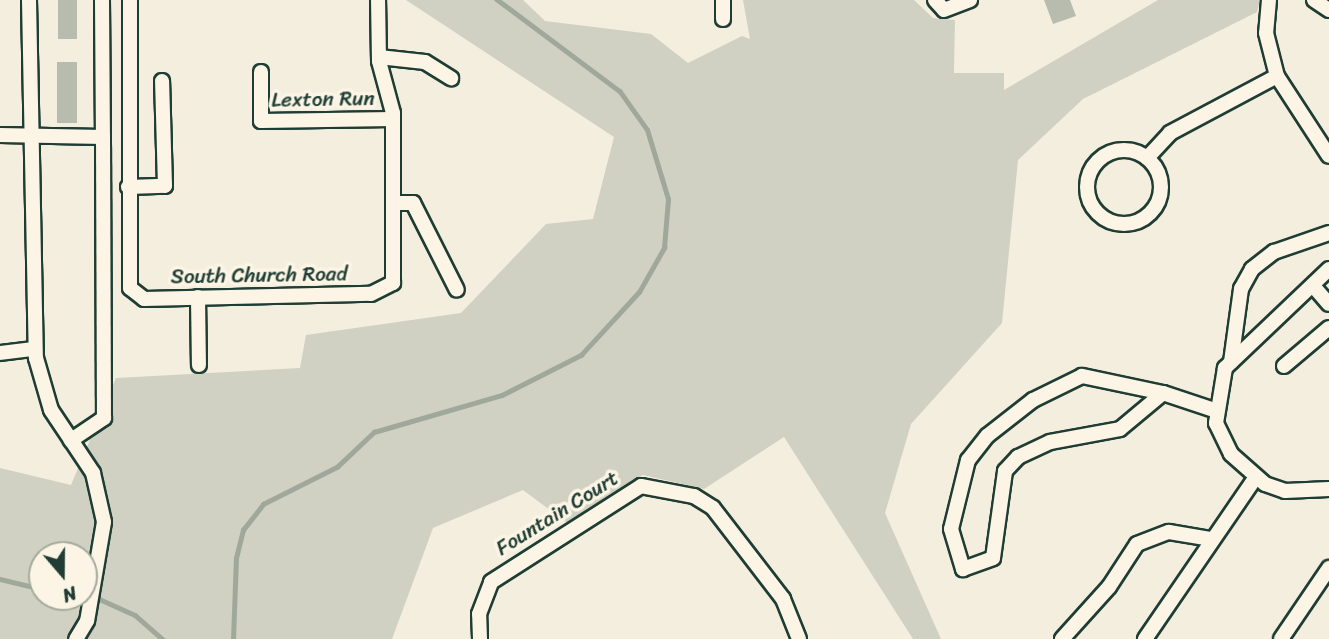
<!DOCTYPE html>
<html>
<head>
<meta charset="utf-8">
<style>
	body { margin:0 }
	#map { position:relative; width:1329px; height:639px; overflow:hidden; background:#f3eede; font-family:Sriracha,sans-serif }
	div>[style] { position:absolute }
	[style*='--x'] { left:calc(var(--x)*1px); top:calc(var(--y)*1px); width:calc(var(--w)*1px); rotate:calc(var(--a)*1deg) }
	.green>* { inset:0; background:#d0d1c2 }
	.stream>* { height:4.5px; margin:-2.25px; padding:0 2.25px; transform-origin:2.25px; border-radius:2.25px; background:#a0a89b }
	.building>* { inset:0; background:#b8bcae; transform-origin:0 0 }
	.roads { filter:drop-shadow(2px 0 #1f3d34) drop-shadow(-2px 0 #1f3d34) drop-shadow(0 2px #1f3d34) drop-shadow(0 -2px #1f3d34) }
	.minor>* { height:14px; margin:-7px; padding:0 7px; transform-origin:7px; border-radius:7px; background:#fcf5e5 }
	.minor>.ring { margin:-7px; padding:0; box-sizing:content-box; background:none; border:14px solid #fcf5e5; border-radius:50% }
	span { translate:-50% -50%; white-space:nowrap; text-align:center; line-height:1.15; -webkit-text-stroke:7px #fcf5e5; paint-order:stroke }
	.street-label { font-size:21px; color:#1f3d34 }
	.north { position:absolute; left:28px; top:541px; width:70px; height:70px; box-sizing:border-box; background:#fcf5e5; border:2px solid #a4ab9e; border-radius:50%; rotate:160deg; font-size:19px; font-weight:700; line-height:28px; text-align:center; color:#1f3d34 }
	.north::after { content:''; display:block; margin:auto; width:24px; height:32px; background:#1f3d34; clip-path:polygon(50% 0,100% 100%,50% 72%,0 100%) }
</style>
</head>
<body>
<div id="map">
	<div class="green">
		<i style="clip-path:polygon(evenodd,406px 0,523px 0,545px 21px,651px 34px,688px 63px,742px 36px,750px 39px,743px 0,914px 0,933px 18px,955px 20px,954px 73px,1004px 73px,1004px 90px,1158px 0,1260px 0,1257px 12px,1083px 99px,1018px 160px,1002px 323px,911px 424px,885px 513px,941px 639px,913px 639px,784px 437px,704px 489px,643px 475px,570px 525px,523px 490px,433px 528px,392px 639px,0 639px,0 468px,71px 485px,116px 378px,300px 368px,306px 335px,461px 313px,546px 224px,593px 219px,614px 137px,406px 0,42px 555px,84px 555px,84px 597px,42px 597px,42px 555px)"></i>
	</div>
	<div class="stream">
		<i style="--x:0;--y:579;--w:43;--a:13.4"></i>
		<i style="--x:84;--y:592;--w:56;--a:24.3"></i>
		<i style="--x:135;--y:615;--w:37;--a:41"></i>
		<i style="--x:233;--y:639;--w:81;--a:-87.9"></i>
		<i style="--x:236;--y:558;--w:29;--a:-76"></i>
		<i style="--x:243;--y:530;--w:33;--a:-52"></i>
		<i style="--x:263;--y:504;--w:83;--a:-26.6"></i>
		<i style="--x:337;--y:467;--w:51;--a:-43.4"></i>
		<i style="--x:374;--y:432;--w:133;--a:-16.1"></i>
		<i style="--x:502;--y:395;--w:89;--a:-26.9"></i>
		<i style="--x:581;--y:355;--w:86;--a:-47.4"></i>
		<i style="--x:639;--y:292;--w:51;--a:-60.4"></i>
		<i style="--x:664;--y:248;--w:49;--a:-85.3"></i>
		<i style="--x:668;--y:199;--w:72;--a:-106.9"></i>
		<i style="--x:647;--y:130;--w:47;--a:-125.4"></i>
		<i style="--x:620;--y:92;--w:154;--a:-143.2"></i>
	</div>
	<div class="building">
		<i style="left:58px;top:0;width:19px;height:39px"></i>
		<i style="clip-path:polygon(1044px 0,1070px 0,1076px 16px,1053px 24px)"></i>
		<i style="left:57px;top:62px;width:20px;height:61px"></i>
	</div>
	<div class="roads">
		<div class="minor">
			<i style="--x:29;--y:0;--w:358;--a:88.9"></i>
			<i style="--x:36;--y:358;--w:54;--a:73.9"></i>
			<i style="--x:51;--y:410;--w:76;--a:56.3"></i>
			<i style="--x:93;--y:473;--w:50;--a:77.3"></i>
			<i style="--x:104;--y:522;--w:100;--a:99.7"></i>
			<i style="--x:87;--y:621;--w:21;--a:121"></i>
			<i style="--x:102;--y:0;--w:137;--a:89.6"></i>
			<i style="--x:130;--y:0;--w:288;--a:90"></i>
			<i style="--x:130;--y:288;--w:18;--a:38"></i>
			<i style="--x:144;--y:299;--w:227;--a:-1.3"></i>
			<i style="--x:371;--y:294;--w:25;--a:-27"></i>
			<i style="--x:393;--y:283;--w:170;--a:-90"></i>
			<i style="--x:393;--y:113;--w:54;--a:-105.1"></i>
			<i style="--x:379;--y:61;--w:61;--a:-90.9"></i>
			<i style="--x:935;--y:0;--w:13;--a:48"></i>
			<i style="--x:944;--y:10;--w:28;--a:-21"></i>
			<i style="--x:1269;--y:0;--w:33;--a:95"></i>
			<i style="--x:1266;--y:33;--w:44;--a:75.7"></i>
			<i style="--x:1277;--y:76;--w:95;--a:57"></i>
			<i style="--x:1314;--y:0;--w:18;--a:34"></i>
			<i style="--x:723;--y:19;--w:19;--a:-90"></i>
			<i style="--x:379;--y:57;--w:46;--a:6.2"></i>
			<i style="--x:425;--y:62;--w:31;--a:32"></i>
			<i style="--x:261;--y:72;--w:49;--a:90"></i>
			<i style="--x:261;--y:121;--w:132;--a:-0.9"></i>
			<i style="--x:0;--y:135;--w:103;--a:1.1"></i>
			<i style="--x:103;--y:137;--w:281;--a:89.8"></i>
			<i style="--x:104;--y:418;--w:40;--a:146"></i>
			<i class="ring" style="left:1087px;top:150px;width:60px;height:60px"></i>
			<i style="--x:1147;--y:158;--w:34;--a:-47"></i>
			<i style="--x:1170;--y:133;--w:121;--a:-28"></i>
			<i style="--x:128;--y:187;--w:37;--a:-2"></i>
			<i style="--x:165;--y:186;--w:105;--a:-91.6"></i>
			<i style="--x:395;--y:203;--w:18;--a:0"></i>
			<i style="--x:413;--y:203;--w:97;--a:63.2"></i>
			<i style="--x:1329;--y:269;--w:144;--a:136.4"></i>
			<i style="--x:1225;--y:368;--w:56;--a:99.3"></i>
			<i style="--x:1216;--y:423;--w:34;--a:64"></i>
			<i style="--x:1231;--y:454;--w:45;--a:41.4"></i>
			<i style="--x:1265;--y:484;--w:21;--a:19"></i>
			<i style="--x:1285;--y:491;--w:44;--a:-2.6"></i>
			<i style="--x:1315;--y:288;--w:21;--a:49"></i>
			<i style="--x:198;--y:297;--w:68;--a:89.2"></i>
			<i style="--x:0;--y:353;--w:35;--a:-7"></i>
			<i style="--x:1231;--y:362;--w:74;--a:-82.2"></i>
			<i style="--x:1241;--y:289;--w:23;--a:-61"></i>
			<i style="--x:1252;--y:269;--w:28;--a:-38"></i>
			<i style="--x:1274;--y:252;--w:58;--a:-19.1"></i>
			<i style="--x:1284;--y:366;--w:59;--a:-40.2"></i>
			<i style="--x:1163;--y:393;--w:83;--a:-168.1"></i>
			<i style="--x:1082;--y:376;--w:55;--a:153.9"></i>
			<i style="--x:1033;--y:400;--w:58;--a:142"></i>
			<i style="--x:987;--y:436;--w:31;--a:128"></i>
			<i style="--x:968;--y:460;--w:71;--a:103.8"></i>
			<i style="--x:951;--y:529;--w:42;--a:73.3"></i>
			<i style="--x:963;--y:569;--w:32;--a:-20"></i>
			<i style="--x:993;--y:558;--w:88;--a:-82.1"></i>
			<i style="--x:1005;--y:471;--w:19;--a:-47"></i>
			<i style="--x:1018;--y:457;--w:35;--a:-25"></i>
			<i style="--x:1050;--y:442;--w:71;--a:-10.5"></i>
			<i style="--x:1120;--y:429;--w:56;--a:-39.9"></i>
			<i style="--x:1163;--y:393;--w:57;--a:18.4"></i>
			<i style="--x:480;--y:639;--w:25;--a:-92"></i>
			<i style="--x:479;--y:614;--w:34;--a:-69"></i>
			<i style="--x:491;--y:582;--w:178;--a:-32.6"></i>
			<i style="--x:641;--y:486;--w:54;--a:10.7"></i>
			<i style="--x:694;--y:496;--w:22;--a:32"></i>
			<i style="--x:713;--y:508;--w:115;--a:52.4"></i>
			<i style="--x:783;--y:599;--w:43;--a:68.2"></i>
			<i style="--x:1062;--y:639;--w:70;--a:-47.9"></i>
			<i style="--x:1109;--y:587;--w:51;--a:-56.9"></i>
			<i style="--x:1137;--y:544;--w:34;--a:-21"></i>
			<i style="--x:1169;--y:532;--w:43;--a:9.5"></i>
			<i style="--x:1145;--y:639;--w:196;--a:-55.6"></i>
			<i style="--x:1281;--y:639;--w:86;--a:-55.9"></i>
		</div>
	</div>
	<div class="street-label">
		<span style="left:323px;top:99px;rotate:-1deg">Lexton Run</span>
		<span style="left:259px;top:275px;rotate:-1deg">South Church Road</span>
		<span style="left:557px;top:513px;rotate:-32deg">Fountain Court</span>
	</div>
	<div class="north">N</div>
</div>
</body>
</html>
